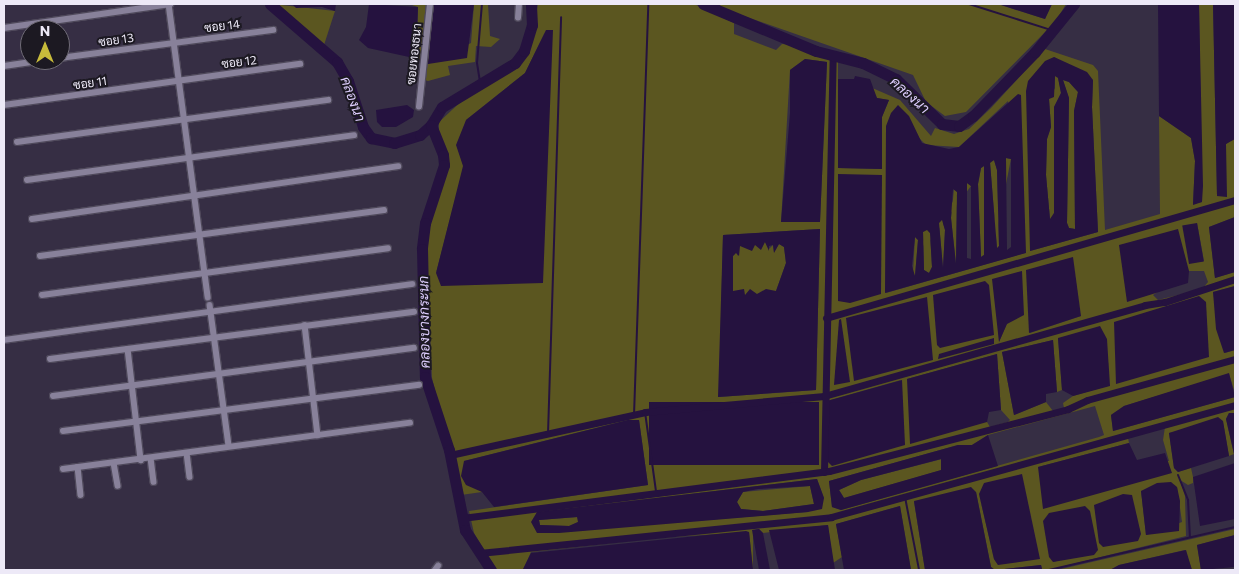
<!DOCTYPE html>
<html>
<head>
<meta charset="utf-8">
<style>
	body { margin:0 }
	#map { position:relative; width:1239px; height:574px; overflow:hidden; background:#362e44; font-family:Commissioner,Sarabun,sans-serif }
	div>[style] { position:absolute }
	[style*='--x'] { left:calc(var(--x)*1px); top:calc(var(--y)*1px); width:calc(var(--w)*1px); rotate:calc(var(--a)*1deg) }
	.green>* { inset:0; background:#5b5620; transform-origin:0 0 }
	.water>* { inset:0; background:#25123f; transform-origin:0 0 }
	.stream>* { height:2px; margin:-1px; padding:0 1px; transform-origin:1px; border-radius:1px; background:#25123f }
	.canal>* { height:7px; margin:-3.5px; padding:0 3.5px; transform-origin:3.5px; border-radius:3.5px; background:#25123f }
	.river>* { height:11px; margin:-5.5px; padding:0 5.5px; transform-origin:5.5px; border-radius:5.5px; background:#25123f }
	.roads { filter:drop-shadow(1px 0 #4f495b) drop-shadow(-1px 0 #4f495b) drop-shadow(0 1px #4f495b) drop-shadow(0 -1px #4f495b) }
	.street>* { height:5.5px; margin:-2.75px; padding:0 2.75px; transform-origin:2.75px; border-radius:2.75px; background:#88819a }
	span { translate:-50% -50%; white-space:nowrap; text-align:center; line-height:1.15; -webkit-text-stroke:4px #1c1922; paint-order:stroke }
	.street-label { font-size:12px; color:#ede9f7 }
	.water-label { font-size:14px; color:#dcccfc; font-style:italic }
	.frame { position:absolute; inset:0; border:5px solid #ede9f7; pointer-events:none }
	.north { position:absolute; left:20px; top:20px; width:50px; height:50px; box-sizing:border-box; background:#1c1922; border:1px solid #706c77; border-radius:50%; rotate:0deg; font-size:14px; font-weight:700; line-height:20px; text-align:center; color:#ede9f7 }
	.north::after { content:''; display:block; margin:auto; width:18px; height:22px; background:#c7bb3b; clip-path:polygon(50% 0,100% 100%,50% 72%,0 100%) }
</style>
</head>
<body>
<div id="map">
	<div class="green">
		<i style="clip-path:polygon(272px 4px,335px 11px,324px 45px,308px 33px)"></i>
		<i style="clip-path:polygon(409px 4px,434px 4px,428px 64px,471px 43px,474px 4px,488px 4px,490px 36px,500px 39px,491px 47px,476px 46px,475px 62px,448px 66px,450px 75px,428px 81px,419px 78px,421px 59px,409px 57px,417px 53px,418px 7px)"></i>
		<i style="clip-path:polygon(evenodd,538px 4px,694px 4px,734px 23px,734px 34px,776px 50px,782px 44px,795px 45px,808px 53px,838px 60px,838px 168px,882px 169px,882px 117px,889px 100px,877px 98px,870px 87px,900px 100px,931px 136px,935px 128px,954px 134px,969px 129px,991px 108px,1045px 49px,1093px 65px,1098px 71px,1105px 230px,1160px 214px,1159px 116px,1191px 138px,1195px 161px,1193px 204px,1202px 202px,1199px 4px,1213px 4px,1217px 195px,1226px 144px,1234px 138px,1235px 217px,1209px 227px,1215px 278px,1235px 272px,1235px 286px,1213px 292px,1225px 353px,1235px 350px,1235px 393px,1229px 374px,1124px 406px,1111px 415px,1113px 431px,1235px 397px,1235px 413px,1229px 413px,1226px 419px,1234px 454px,1229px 456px,1223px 422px,1169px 433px,1174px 468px,1178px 472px,1191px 468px,1193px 477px,1193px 483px,1188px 485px,1180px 480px,1185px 496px,1186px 536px,1048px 570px,1037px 570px,1042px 569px,1041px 565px,995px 570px,991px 567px,976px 492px,914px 502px,925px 570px,911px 570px,900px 506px,836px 524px,842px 557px,833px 563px,828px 525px,763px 533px,759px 529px,753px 530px,753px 570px,749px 532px,657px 538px,531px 552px,523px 570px,496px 570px,474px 533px,469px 511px,648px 485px,639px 420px,628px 420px,464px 461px,482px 492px,461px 495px,432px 378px,426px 240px,448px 163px,439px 132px,439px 122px,467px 96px,513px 68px,531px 43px,538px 4px,546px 30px,436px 273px,464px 166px,466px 120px,525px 73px,546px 30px,538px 4px,1054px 57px,1093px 80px,1092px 107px,1098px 232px,1030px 251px,1054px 57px,538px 4px,805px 59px,827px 62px,820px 221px,781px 222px,790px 70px,805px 59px,538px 4px,1008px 101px,1025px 253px,886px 293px,918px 137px,926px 145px,959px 147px,1008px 101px,538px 4px,1197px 223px,1204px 261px,1190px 263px,1197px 223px,538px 4px,820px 229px,816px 390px,719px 397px,723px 235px,820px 229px,538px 4px,1189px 271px,1204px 271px,1208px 282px,1202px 289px,1158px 300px,1153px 295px,1189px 271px,538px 4px,1030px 309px,1081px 316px,1030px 333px,1030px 309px,538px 4px,998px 315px,1007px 323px,999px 342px,998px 315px,538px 4px,1058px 338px,1110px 385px,1073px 396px,1063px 403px,1064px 408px,1053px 411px,1046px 402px,1014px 415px,1002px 352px,1053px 340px,1057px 392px,1062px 390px,1058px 338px,538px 4px,997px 354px,1001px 410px,1010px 420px,1008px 422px,990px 427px,987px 422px,907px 379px,997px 354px,538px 4px,901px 380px,826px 460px,827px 401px,901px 380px,538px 4px,1095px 406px,1104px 435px,1099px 437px,841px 510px,832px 507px,829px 481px,958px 445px,972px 445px,988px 435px,1095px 406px,538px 4px,1165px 427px,1163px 440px,1169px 461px,1038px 467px,1129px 443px,1128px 438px,1165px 427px,538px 4px,817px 479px,824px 498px,808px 512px,537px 533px,537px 512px,817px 479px,538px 4px,1177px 487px,1182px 522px,1146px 535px,1141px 491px,1177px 487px,538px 4px,979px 494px,998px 565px,994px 559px,979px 494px,538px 4px,1093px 531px,1097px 550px,1053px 562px,1093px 531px)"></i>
		<i style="clip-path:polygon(710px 4px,998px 4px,1045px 19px,1052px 4px,1066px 4px,1056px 21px,966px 112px,945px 116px,926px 102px,913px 75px)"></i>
		<i style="clip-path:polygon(1055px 76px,1058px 77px,1061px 93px,1054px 107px,1054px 213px,1053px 219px,1050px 219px,1046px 175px,1047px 139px,1051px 127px,1049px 99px,1055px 88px)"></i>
		<i style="clip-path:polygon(1063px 80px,1069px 82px,1078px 92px,1074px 111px,1075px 229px,1069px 228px,1067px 223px,1069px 98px)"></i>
		<i style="left:1006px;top:158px;width:5px;height:93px;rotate:11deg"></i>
		<i style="clip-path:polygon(994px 160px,997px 170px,999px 246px,997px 249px,990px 162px)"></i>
		<i style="clip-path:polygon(984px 166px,984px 255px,981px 257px,978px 184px,981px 168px)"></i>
		<i style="left:967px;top:183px;width:5px;height:76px;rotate:37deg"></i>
		<i style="clip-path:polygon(954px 189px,957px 192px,956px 264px,951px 218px)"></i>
		<i style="clip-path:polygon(942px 220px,945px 230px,943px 268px,939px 223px)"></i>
		<i style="clip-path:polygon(927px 229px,930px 233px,932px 267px,929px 273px,924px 270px,923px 232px)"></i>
		<i style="clip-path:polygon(915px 237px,918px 240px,915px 276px,913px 273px)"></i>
		<i style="clip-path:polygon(765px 242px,769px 249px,773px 245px,774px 252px,779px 244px,784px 247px,786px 263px,776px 291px,744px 296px,741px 291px,733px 292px,733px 256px,736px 252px,738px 256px,739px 246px)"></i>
		<i style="clip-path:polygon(942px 459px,942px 470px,844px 498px,839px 490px,861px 480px)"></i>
		<i style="clip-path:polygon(810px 486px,814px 504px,763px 511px,741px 509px,737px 502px,743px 492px)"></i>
		<i style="clip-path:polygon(578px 517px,578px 522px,569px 526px,540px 525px,539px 520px)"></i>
		<i style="clip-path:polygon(1235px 529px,1235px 535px,1197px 545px,1201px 570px,1192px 570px,1185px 550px,1119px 565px,1110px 570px,1057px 570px)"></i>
	</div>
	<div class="water">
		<i style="clip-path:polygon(292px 4px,336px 4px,335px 11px,322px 7px,296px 8px)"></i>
		<i style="clip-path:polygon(369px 4px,418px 7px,416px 53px,409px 57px,368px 48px,359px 40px,366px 27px)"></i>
		<i style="clip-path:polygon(434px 4px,474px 4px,467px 58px,428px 64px)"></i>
		<i style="clip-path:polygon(998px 4px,1052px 4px,1045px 19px)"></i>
		<i style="clip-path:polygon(1158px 4px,1199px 4px,1203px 186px,1202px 202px,1193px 205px,1195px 161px,1191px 138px,1159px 116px)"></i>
		<i style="clip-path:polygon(1213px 4px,1235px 4px,1235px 139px,1226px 144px,1227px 197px,1217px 196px)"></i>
		<i style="clip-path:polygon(546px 30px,553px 30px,543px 283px,441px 286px,436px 273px,463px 166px,456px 145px,466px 120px,525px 73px)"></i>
		<i style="clip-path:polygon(evenodd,1054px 57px,1087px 72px,1093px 80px,1092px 107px,1098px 232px,1030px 251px,1026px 91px,1028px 81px,1045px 61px,1054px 57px,1055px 76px,1058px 78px,1061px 93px,1054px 107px,1054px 213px,1050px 219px,1046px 175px,1047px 139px,1051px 127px,1049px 99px,1054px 97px,1055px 76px,1054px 57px,1063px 80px,1069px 82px,1078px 92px,1074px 111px,1075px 229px,1069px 228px,1067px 223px,1069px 98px,1063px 80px)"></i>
		<i style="clip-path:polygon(805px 59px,827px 62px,820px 222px,781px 222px,790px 113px,790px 70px)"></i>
		<i style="clip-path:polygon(855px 76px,870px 79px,877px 98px,889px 100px,882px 117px,882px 169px,838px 168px,838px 79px,854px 79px)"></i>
		<i style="clip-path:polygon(evenodd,1018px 94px,1021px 95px,1026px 253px,885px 293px,886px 126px,891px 113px,898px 105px,909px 116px,922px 143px,949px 149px,959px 147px,1018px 94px,1006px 158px,1011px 159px,1011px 247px,1007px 250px,1006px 158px,1018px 94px,994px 160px,997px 170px,999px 246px,997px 248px,990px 163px,994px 160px,1018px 94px,984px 166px,984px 255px,981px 257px,978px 184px,981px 168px,984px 166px,1018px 94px,967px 183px,971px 186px,971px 259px,967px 258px,967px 183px,1018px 94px,953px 189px,957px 192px,956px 264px,951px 218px,953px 189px,1018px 94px,942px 220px,945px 230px,943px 268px,939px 223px,942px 220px,1018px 94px,927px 230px,930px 233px,932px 267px,929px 273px,924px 270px,923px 232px,927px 230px,1018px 94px,915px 237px,918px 240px,915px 276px,912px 266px,915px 237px)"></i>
		<i style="clip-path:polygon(407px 105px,414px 110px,413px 117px,396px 127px,382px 127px,377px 122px,376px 110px)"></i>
		<i style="clip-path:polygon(838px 174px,882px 175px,881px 294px,850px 303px,838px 301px)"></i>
		<i style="clip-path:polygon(1235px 217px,1235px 272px,1215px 278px,1209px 227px)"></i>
		<i style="left:1197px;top:223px;width:39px;height:15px;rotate:80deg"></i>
		<i style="clip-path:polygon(evenodd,820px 229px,816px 390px,718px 397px,723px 235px,820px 229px,765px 242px,769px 251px,769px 246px,773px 245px,774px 253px,779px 244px,784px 247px,786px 263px,776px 291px,766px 289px,757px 294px,750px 289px,745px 295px,744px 289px,733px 291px,733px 256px,736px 253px,739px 256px,740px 246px,752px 251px,755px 245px,761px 250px,765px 242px)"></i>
		<i style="clip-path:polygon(1178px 229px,1189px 271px,1188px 283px,1127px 302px,1119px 245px)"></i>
		<i style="clip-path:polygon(1073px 257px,1081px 316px,1029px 333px,1026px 270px)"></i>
		<i style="clip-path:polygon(1022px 271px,1024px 315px,1007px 324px,999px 342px,992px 279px)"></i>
		<i style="clip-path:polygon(985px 281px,989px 285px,994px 335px,940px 348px,937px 345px,933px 295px)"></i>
		<i style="clip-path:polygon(1235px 286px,1235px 350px,1224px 353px,1216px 329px,1213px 292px)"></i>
		<i style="clip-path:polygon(1199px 296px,1206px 302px,1209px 357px,1116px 384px,1114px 322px)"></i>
		<i style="clip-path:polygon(927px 297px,933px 360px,854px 381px,846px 318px)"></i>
		<i style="clip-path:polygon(841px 319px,850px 382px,834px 385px,839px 320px)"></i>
		<i style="clip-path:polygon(1100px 326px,1107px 339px,1110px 386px,1073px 396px,1062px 390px,1058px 338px)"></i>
		<i style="clip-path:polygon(994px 338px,994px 344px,938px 359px,939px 354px)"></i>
		<i style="clip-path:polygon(1053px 340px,1057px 392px,1046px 394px,1046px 402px,1014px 415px,1002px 352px)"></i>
		<i style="clip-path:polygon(997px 354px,1001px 410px,989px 412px,987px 422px,910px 444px,907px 379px)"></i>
		<i style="clip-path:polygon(1229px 373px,1235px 397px,1113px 431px,1111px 415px,1124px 406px)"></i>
		<i style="clip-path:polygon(902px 380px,905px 445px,832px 466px,826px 460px,827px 401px)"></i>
		<i style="left:819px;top:402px;width:63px;height:170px;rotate:90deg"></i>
		<i style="clip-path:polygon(1229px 413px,1235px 413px,1234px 454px,1226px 419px)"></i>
		<i style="clip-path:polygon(1218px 417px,1223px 421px,1229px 456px,1178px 472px,1174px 468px,1169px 433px)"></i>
		<i style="clip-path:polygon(628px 420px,639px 420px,648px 485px,494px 507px,482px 492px,466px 485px,461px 476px,464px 461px)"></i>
		<i style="clip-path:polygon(evenodd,988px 435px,998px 466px,841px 510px,832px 507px,829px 481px,958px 445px,972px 445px,988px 435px,941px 459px,941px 470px,844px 498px,839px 490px,861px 480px,941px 459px)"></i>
		<i style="clip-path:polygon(1129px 443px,1137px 460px,1165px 453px,1172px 473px,1043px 509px,1038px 467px)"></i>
		<i style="clip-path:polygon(1235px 463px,1235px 519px,1200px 526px,1193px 477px)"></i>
		<i style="clip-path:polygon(1022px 474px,1040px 559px,998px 565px,994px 559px,979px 494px,984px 483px)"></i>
		<i style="clip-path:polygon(evenodd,817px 479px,824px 498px,822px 509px,808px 512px,559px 533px,537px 533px,531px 522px,537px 512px,817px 479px,810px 486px,814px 504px,763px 511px,741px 509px,737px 502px,743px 492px,758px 489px,810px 486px,817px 479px,577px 517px,578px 522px,569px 526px,540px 525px,539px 520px,577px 517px)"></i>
		<i style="clip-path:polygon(1171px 482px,1177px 487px,1180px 501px,1179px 531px,1146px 535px,1141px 491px,1157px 483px)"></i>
		<i style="clip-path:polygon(971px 487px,976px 492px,991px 567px,995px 570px,1041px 565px,1042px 569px,1037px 570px,925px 570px,914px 501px)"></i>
		<i style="clip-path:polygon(1123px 494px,1132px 495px,1141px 534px,1138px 541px,1103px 547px,1099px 543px,1094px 505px)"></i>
		<i style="clip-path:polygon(900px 506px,911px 570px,844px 570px,836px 524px)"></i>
		<i style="clip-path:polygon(1085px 506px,1090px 511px,1098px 550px,1094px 555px,1053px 562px,1049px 557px,1043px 521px,1049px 513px)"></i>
		<i style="clip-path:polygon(828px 525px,835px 570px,779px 570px,769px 530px)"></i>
		<i style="clip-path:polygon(759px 529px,763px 533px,770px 570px,759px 570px,752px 530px)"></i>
		<i style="clip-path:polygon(746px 531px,749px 532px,753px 570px,523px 569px,531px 553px)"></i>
		<i style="clip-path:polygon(1235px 535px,1235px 567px,1201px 570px,1197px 545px)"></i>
		<i style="clip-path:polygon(1186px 550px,1192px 570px,1110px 570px,1119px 565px)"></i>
	</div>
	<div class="stream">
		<i style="--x:969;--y:4;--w:89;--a:17.6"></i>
		<i style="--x:480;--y:82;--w:19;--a:-99"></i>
		<i style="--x:477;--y:63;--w:59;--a:-85.2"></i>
		<i style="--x:645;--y:412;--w:80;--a:82.1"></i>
		<i style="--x:634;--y:415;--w:411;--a:-88"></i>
		<i style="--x:548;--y:434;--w:417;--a:-88.2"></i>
		<i style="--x:1178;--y:475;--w:27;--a:68"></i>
		<i style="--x:1188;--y:500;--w:37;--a:87"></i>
		<i style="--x:905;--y:497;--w:74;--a:79.1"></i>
		<i style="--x:1049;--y:570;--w:191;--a:-13"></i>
	</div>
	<div class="canal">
		<i style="--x:714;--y:8;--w:4;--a:-63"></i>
		<i style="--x:826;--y:318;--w:426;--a:-16.1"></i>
		<i style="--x:450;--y:455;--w:200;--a:-12.4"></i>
		<i style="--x:645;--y:412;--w:180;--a:-5.1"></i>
		<i style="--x:824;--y:396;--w:334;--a:-15.8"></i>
		<i style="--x:1145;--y:305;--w:20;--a:-9"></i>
		<i style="--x:1165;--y:302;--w:74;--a:-18.2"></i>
		<i style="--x:824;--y:472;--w:417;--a:-88.8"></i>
		<i style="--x:462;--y:518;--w:370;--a:-7.3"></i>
		<i style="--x:829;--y:471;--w:247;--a:-14.5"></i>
		<i style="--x:1068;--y:409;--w:21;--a:-25"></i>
		<i style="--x:1087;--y:400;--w:154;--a:-15.5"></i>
		<i style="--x:479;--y:553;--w:354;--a:-5.8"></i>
		<i style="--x:831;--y:517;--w:419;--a:-15.5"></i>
	</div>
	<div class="river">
		<i style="--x:270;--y:4;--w:89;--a:40.9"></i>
		<i style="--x:337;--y:62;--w:22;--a:60"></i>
		<i style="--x:348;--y:81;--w:48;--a:71.9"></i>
		<i style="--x:363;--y:127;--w:14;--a:54"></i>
		<i style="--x:371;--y:138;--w:24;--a:12"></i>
		<i style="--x:394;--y:143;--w:27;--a:-17"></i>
		<i style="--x:420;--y:135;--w:15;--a:-42"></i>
		<i style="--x:431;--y:125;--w:21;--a:-59"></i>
		<i style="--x:442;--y:107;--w:85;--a:-31.1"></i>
		<i style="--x:515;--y:63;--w:15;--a:-53"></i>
		<i style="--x:524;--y:51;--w:27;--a:-73"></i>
		<i style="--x:532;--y:25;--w:21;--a:-93"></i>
		<i style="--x:703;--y:4;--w:122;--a:22.6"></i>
		<i style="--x:816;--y:51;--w:49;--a:14.3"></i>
		<i style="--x:863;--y:63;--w:37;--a:26"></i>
		<i style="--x:896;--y:79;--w:64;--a:44.4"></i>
		<i style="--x:942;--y:124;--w:17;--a:7"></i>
		<i style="--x:959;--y:126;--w:17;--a:-36"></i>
		<i style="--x:973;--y:116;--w:89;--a:-45.9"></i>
		<i style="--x:1035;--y:52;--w:62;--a:-50.9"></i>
		<i style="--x:431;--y:125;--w:32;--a:68"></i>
		<i style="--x:443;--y:155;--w:10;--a:84"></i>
		<i style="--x:444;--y:165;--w:61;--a:108.1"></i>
		<i style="--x:425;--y:223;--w:26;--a:97"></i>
		<i style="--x:422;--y:249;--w:128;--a:88.7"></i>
		<i style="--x:425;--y:377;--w:77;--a:71.8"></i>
		<i style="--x:449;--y:450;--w:82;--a:78.7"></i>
		<i style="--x:465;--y:530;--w:48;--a:57"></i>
	</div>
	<div class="roads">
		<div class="street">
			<i style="--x:169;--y:4;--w:296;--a:82.4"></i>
			<i style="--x:518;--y:18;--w:14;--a:-86"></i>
			<i style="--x:4;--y:28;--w:168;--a:-8.2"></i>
			<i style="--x:60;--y:58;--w:215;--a:-7.5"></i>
			<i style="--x:4;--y:66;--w:41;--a:-8.3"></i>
			<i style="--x:4;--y:105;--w:299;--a:-7.9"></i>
			<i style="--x:419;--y:107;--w:104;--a:-83.9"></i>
			<i style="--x:17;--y:142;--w:314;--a:-7.7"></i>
			<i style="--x:27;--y:180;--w:330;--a:-7.8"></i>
			<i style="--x:32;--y:219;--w:370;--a:-8.2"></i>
			<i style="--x:40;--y:256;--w:347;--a:-7.6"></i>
			<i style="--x:42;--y:295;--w:349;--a:-7.7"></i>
			<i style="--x:210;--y:305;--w:142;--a:82.3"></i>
			<i style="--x:305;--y:325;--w:111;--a:83.3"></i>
			<i style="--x:4;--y:340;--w:412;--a:-7.8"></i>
			<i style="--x:128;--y:349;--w:112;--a:83.3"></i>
			<i style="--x:50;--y:359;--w:367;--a:-7.4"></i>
			<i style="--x:53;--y:396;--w:364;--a:-7.6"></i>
			<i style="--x:63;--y:431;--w:359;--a:-7.4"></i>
			<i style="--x:187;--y:453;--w:24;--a:83"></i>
			<i style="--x:151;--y:458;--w:24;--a:83"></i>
			<i style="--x:114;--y:463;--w:23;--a:80"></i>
			<i style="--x:78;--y:467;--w:28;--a:84"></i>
			<i style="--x:63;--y:469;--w:350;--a:-7.6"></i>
			<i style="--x:435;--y:570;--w:5;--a:-53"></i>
		</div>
	</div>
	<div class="street-label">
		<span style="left:222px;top:26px;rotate:-7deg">ซอย 14</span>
		<span style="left:116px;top:40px;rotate:-8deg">ซอย 13</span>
		<span style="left:414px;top:54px;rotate:-84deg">ซอยทองธนา</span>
		<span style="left:239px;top:62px;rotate:-7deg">ซอย 12</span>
		<span style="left:90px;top:83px;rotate:-8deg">ซอย 11</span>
	</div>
	<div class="water-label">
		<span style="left:910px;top:95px;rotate:42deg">คลองนา</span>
		<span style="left:353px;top:99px;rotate:70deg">คลองนา</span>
		<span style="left:424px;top:322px;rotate:-91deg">คลองบางกระนก</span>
	</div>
	<div class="frame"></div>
	<div class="north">N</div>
</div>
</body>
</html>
